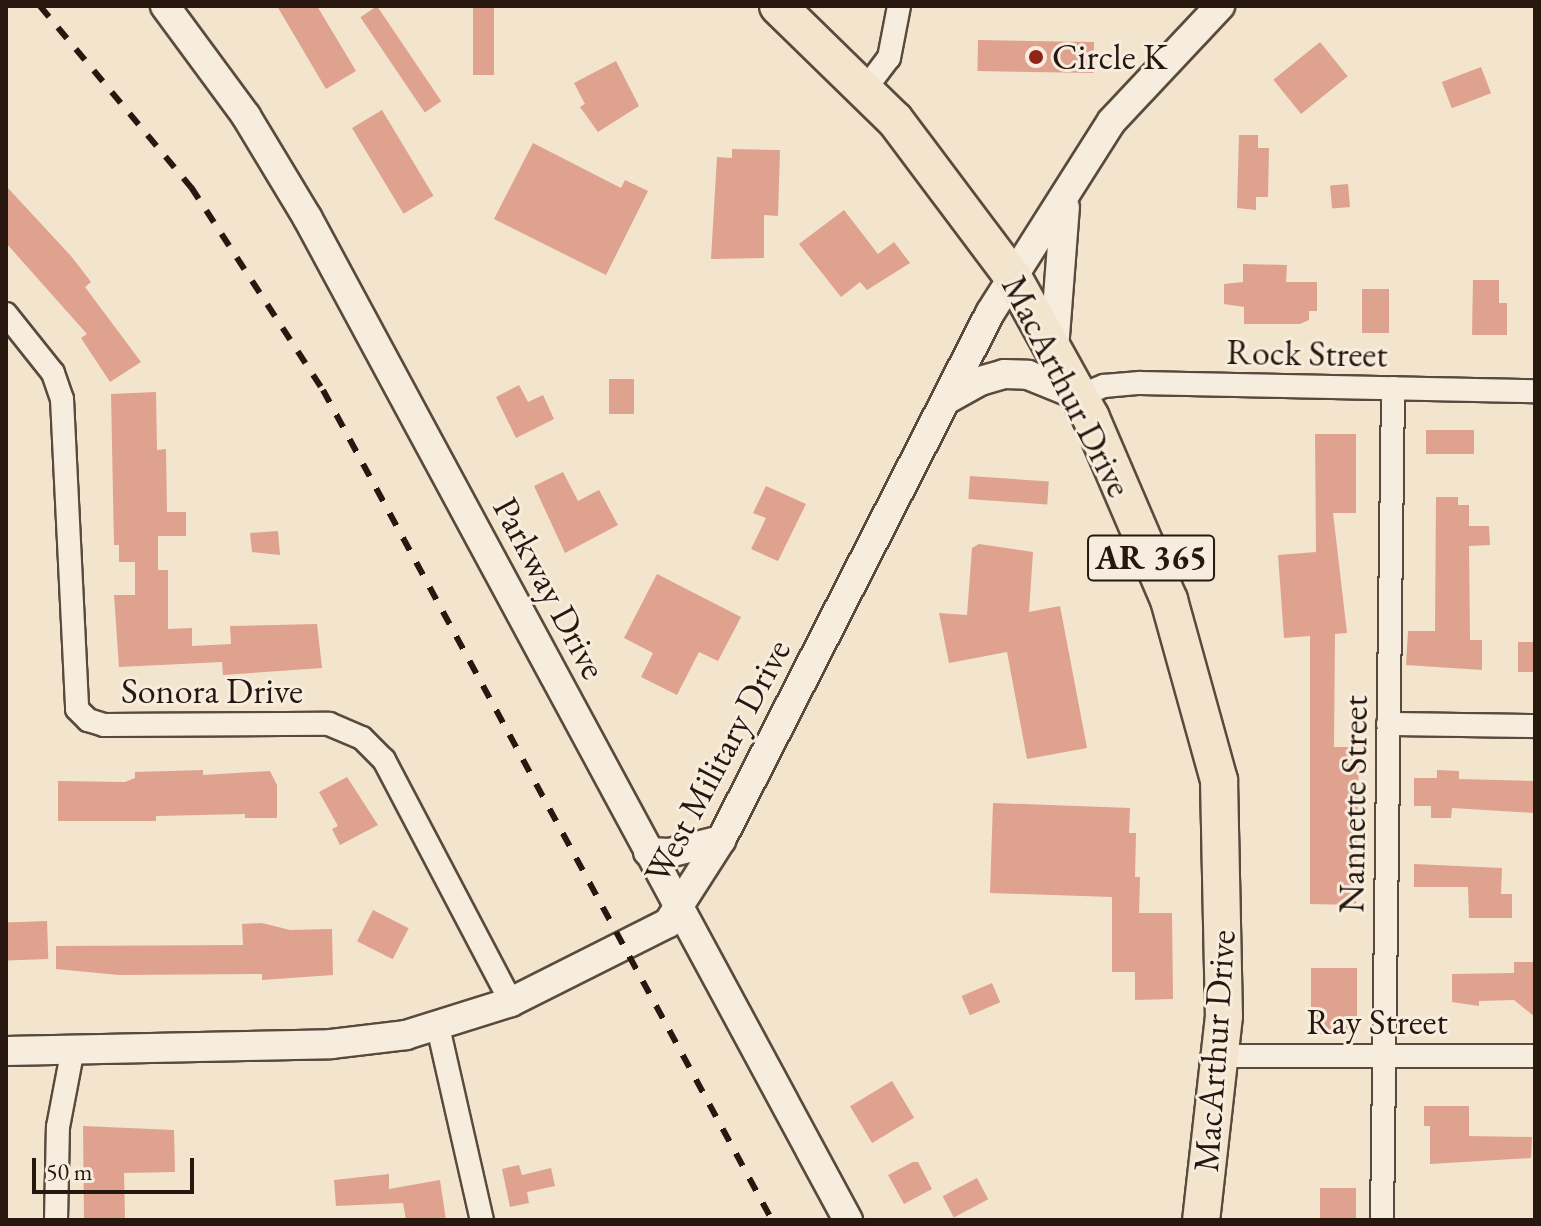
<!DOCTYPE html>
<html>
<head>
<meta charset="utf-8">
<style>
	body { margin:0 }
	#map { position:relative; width:1541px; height:1226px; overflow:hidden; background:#f3e4cd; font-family:"EB Garamond",serif }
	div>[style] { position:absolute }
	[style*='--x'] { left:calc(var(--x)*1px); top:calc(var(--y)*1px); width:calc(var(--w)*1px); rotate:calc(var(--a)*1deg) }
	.building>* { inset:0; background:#dfa28e; transform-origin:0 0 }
	.roads { filter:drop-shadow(2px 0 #5a4a3e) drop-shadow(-2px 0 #5a4a3e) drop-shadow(0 2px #5a4a3e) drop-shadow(0 -2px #5a4a3e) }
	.minor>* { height:22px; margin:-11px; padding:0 11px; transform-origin:11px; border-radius:11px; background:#f7edde }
	.tertiary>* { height:28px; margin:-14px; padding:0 14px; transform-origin:14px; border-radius:14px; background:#f7edde }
	.primary>* { height:36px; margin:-18px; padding:0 18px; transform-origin:18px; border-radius:18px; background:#f3e4cd }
	.rail>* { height:6px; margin-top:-3px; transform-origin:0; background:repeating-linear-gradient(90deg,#27170f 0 14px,transparent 0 28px) }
	.dots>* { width:22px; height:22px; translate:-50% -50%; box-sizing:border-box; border:4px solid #f7edde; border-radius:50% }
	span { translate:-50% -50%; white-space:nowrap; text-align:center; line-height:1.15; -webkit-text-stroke:6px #f7edde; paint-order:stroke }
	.shield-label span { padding:2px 6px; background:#f7edde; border:2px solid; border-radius:6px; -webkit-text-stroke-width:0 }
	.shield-label { font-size:34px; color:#27170f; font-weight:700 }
	.poi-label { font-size:36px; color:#27170f }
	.left { translate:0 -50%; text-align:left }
	.street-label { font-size:36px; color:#27170f }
	.frame { position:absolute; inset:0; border:8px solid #27170f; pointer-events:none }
	.scale { position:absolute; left:32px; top:1158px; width:162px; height:36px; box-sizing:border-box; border:4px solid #27170f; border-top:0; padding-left:10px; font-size:24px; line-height:28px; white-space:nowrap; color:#27170f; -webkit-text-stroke:6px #f7edde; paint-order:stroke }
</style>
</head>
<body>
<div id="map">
	<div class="building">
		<i style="clip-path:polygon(277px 6px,317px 6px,356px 71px,326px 89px)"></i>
		<i style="left:377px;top:6px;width:115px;height:20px;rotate:56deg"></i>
		<i style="left:473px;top:6px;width:21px;height:69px"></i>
		<i style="left:978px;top:40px;width:116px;height:31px;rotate:1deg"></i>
		<i style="left:1320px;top:42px;width:44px;height:60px;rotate:51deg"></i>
		<i style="clip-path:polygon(616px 61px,639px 106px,598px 132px,580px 107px,585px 104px,574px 83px)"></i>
		<i style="left:1481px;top:67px;width:28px;height:42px;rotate:69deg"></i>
		<i style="left:382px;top:110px;width:100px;height:35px;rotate:59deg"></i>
		<i style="clip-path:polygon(1239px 135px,1258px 135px,1258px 148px,1269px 148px,1268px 197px,1256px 197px,1256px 210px,1237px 208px)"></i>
		<i style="clip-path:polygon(533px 143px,621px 188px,625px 180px,648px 191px,606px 275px,494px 219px)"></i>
		<i style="clip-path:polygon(732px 149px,780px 150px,778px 216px,764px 215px,764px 258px,711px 259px,717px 157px,732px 158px)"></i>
		<i style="left:1348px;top:184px;width:23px;height:18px;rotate:85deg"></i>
		<i style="clip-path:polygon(6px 186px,71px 256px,91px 282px,85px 287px,141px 362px,110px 382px,81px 338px,87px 334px,6px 243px)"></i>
		<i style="clip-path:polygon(844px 210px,878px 254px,894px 242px,910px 263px,867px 290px,860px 282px,841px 297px,799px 244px)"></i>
		<i style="clip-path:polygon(1243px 264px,1287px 265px,1286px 282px,1317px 282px,1317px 311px,1309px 311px,1309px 320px,1300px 324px,1244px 324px,1244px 307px,1224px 304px,1224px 284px,1243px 282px)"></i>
		<i style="clip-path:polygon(1473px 280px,1499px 280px,1499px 303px,1507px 303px,1507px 335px,1472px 335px)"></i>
		<i style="left:1362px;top:289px;width:27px;height:44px"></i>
		<i style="left:609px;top:379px;width:25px;height:35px"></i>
		<i style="clip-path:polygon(519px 385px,528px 402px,543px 395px,554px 419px,516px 438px,496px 397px)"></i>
		<i style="clip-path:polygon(156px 392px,157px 450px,166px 449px,167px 512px,186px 512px,186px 536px,158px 536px,158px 570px,168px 570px,168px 629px,192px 628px,192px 646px,231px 644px,230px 626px,317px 624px,322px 668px,223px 675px,222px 662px,119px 667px,114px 595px,135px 595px,135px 562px,119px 562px,119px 545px,114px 545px,111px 394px)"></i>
		<i style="left:1426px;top:430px;width:48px;height:24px"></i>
		<i style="clip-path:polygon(1315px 434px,1356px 434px,1356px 513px,1333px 513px,1347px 633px,1335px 634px,1334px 747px,1356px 747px,1359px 753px,1356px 905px,1310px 904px,1310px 636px,1284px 638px,1278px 555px,1316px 552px)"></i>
		<i style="clip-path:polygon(563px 472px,578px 501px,599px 490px,618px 525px,565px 553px,534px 486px)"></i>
		<i style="left:970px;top:476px;width:79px;height:23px;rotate:4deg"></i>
		<i style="clip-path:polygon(766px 486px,806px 504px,778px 561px,751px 549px,766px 518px,753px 513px)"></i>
		<i style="clip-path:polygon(1436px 497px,1458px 497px,1458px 505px,1469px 505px,1469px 526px,1489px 526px,1490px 545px,1469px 546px,1470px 640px,1482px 640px,1482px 670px,1406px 665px,1408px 631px,1435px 631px)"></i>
		<i style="clip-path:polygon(278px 531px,280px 555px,252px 552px,250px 533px)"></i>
		<i style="clip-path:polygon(979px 544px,1033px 552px,1029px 612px,1060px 606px,1087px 748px,1027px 759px,1007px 652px,949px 663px,939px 613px,967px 615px,972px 548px)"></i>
		<i style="clip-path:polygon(657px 574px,741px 617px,718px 661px,699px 652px,677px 695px,641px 677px,653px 653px,624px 638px)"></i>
		<i style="left:1518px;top:642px;width:17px;height:30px"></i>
		<i style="clip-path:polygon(203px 770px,203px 775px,270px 771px,277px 785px,277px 818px,245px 818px,245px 814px,156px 816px,156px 821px,58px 821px,58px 781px,125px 782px,135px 778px,135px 772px)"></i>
		<i style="clip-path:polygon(1437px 770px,1459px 771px,1459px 779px,1535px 781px,1535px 813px,1452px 808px,1451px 818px,1431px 818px,1431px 806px,1414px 806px,1414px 778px,1437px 778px)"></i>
		<i style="clip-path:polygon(347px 777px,378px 825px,340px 845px,332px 829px,338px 826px,319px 792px)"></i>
		<i style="clip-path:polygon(993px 803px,1130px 808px,1129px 833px,1136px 833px,1135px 877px,1140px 877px,1139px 913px,1172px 913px,1173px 999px,1135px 1000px,1135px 972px,1112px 972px,1112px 897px,990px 893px)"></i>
		<i style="clip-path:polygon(1414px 864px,1502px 868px,1501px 894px,1512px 894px,1512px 918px,1469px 918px,1468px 887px,1414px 887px)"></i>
		<i style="left:373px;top:910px;width:40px;height:35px;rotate:27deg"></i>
		<i style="left:47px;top:921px;width:38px;height:41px;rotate:88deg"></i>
		<i style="clip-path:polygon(262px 923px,290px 930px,332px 929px,333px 975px,262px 980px,262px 974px,119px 975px,56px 969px,56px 946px,243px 945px,242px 924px)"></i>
		<i style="clip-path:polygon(1514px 962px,1535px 962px,1535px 1017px,1514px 1000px,1479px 1001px,1479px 1006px,1452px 1002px,1452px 974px,1514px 973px)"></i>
		<i style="left:1311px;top:968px;width:46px;height:66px"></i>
		<i style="left:992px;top:983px;width:21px;height:33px;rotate:67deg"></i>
		<i style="left:892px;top:1081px;width:43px;height:49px;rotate:59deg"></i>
		<i style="clip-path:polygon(1424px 1106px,1469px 1106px,1469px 1136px,1532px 1137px,1531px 1158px,1430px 1164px,1430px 1126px,1424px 1126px)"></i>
		<i style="clip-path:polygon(83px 1126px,174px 1130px,175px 1172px,124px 1173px,125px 1218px,84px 1219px)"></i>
		<i style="clip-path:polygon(913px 1162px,918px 1162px,932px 1189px,904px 1204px,888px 1175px)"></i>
		<i style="clip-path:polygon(519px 1165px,522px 1175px,551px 1168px,555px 1186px,527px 1192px,529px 1203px,510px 1207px,502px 1169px)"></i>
		<i style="clip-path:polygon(389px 1174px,389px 1189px,440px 1180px,446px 1220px,406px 1220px,403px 1203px,336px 1206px,334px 1180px)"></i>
		<i style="left:977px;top:1178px;width:24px;height:39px;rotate:62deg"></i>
		<i style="left:1320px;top:1188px;width:36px;height:32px"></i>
	</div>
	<div class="roads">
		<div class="minor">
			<i style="--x:866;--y:88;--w:38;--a:-53"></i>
			<i style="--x:889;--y:58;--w:53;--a:-79.1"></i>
			<i style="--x:6;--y:314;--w:75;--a:51.5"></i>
			<i style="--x:53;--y:373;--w:28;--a:71"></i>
			<i style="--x:62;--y:399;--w:310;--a:87.2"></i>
			<i style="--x:77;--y:709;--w:16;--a:45"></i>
			<i style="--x:88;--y:720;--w:17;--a:17"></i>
			<i style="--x:104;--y:725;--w:225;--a:-0.3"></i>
			<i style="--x:329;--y:724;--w:36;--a:23"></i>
			<i style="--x:362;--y:738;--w:31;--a:45"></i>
			<i style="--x:384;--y:760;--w:273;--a:62.3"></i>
			<i style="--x:1080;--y:396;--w:26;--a:-23"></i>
			<i style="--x:1104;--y:386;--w:36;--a:-5"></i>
			<i style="--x:1140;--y:383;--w:395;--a:1.2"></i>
			<i style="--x:1388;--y:724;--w:147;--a:0.8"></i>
			<i style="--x:438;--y:1027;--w:198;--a:77.2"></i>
			<i style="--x:1220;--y:1056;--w:315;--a:0"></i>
			<i style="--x:56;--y:1220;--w:93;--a:-88.8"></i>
			<i style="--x:58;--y:1127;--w:80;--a:-79.2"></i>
			<i style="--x:1382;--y:1220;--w:832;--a:-89.24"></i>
		</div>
		<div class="tertiary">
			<i style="--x:165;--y:6;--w:137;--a:53.6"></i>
			<i style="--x:246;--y:116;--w:118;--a:58.9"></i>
			<i style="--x:307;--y:217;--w:1140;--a:61.66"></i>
			<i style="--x:1054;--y:349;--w:142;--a:-85.6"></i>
			<i style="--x:946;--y:400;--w:39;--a:-29"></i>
			<i style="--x:980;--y:381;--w:25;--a:-16"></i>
			<i style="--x:1004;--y:374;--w:24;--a:2"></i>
			<i style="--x:1028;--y:375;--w:56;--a:22"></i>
			<i style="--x:648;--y:852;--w:21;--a:3"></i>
			<i style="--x:669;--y:853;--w:54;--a:-14"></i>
			<i style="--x:6;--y:1051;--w:325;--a:-1.2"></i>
			<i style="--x:331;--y:1044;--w:76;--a:-6.8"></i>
			<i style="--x:406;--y:1035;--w:110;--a:-17.4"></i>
			<i style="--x:511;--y:1002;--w:176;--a:-26.7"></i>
			<i style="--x:668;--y:923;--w:98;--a:-57.4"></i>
			<i style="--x:721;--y:840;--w:592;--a:-62.96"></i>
			<i style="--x:990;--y:313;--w:227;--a:-57.6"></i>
			<i style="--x:1112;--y:121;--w:158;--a:-46.8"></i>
		</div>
		<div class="primary">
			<i style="--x:778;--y:6;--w:163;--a:44.3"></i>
			<i style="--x:895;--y:120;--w:196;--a:53.1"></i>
			<i style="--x:1013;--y:277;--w:161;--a:61"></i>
			<i style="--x:1091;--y:418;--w:198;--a:66.8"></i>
			<i style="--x:1169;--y:600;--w:187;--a:74.5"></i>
			<i style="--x:1219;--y:780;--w:236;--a:88.8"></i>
			<i style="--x:1224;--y:1016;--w:205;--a:96.4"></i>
		</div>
	</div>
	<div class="rail">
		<i style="--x:40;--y:6;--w:236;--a:50.2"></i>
		<i style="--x:191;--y:187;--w:242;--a:57"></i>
		<i style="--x:323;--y:390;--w:944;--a:61.59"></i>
	</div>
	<div class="dots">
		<i style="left:1036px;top:57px;background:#8f2418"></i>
	</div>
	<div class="shield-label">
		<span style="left:1151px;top:558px">AR 365</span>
	</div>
	<div class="poi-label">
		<span class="left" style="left:1052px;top:57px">Circle K</span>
	</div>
	<div class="street-label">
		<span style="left:1307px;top:353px;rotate:1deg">Rock Street</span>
		<span style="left:1067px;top:386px;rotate:63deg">MacArthur Drive</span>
		<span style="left:550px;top:588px;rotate:62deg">Parkway Drive</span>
		<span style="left:212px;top:691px">Sonora Drive</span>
		<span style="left:717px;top:761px;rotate:-62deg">West Military Drive</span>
		<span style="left:1353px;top:804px;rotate:-89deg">Nannette Street</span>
		<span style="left:1377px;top:1022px">Ray Street</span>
		<span style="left:1214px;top:1051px;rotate:-86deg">MacArthur Drive</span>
	</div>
	<div class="frame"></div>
	<div class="scale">50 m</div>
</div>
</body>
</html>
